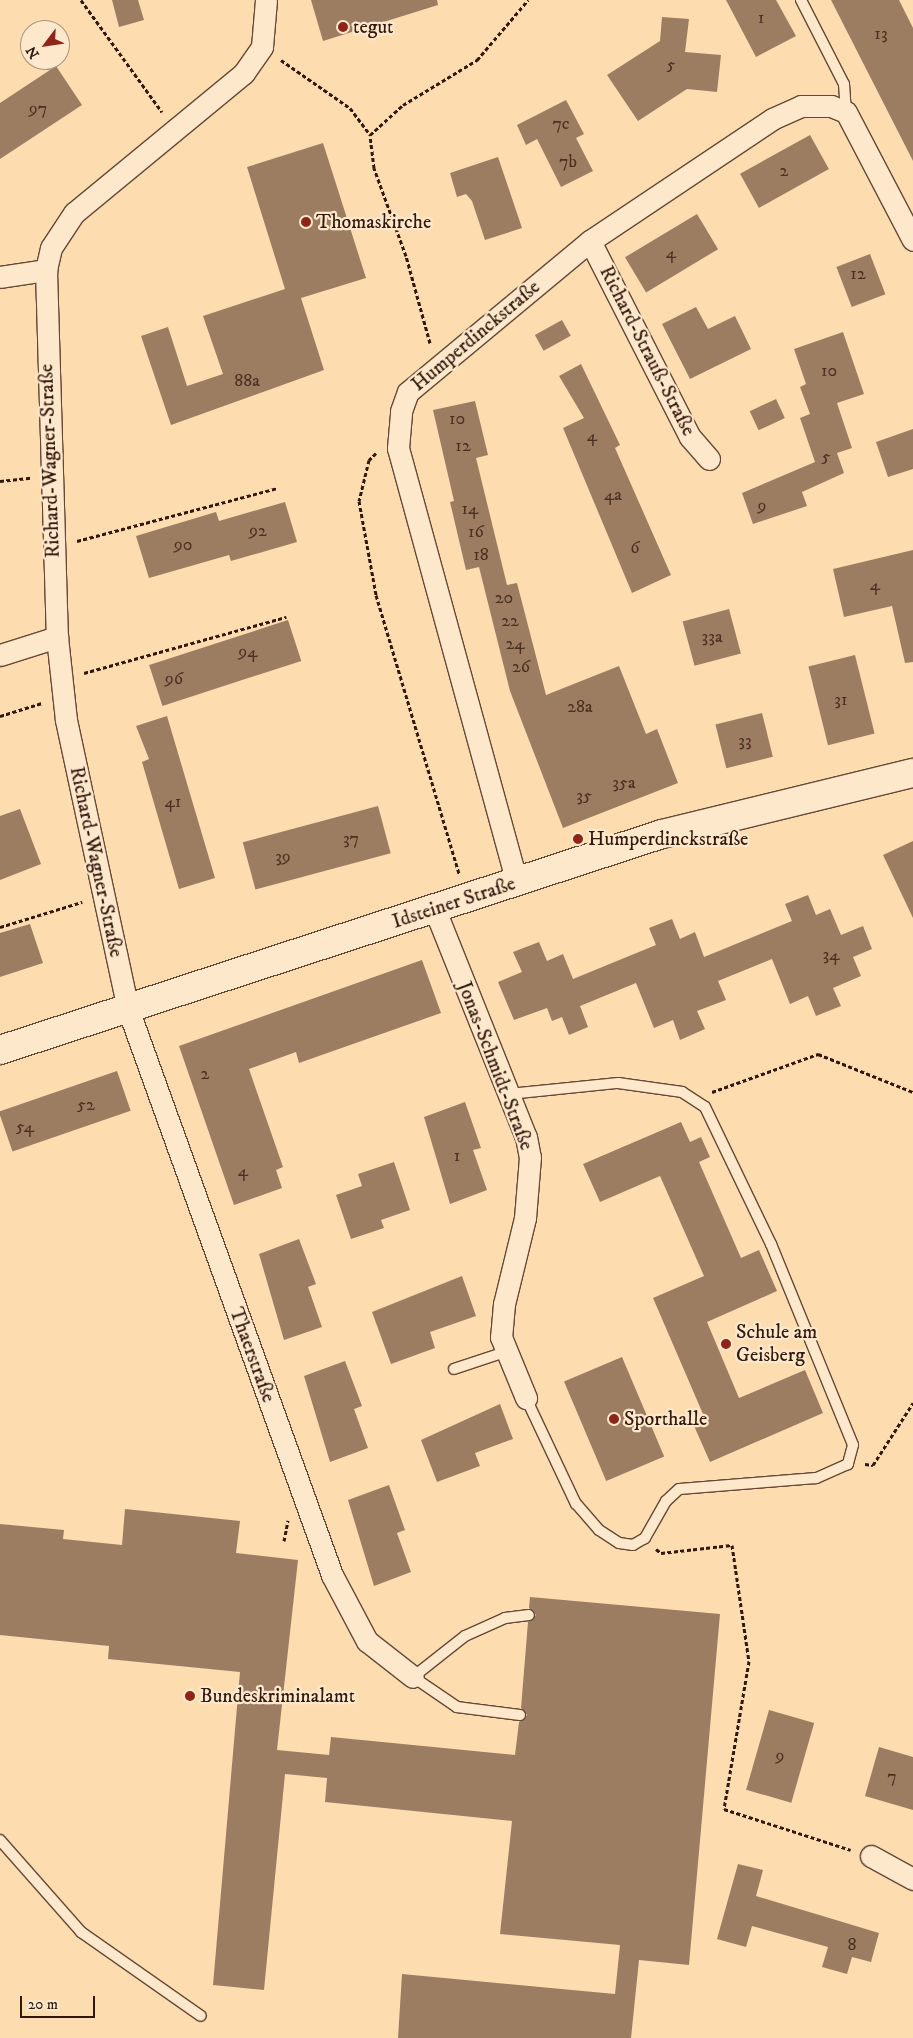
<!DOCTYPE html>
<html>
<head>
<meta charset="utf-8">
<style>
	body { margin:0 }
	#map { position:relative; width:913px; height:2038px; overflow:hidden; background:#fddcb0; font-family:"IM FELL DW Pica",serif }
	div>[style] { position:absolute }
	[style*='--x'] { left:calc(var(--x)*1px); top:calc(var(--y)*1px); width:calc(var(--w)*1px); rotate:calc(var(--a)*1deg) }
	.building>* { inset:0; background:#9c7d62; transform-origin:0 0 }
	.path>* { height:3px; margin-top:-1.5px; transform-origin:0; background:repeating-linear-gradient(90deg,#32170d 0 4px,transparent 0 6.5px) }
	.roads { filter:drop-shadow(1px 0 #654836) drop-shadow(-1px 0 #654836) drop-shadow(0 1px #654836) drop-shadow(0 -1px #654836) }
	.lane>* { height:10px; margin:-5px; padding:0 5px; transform-origin:5px; border-radius:5px; background:#fee8cc }
	.street>* { height:21px; margin:-10.5px; padding:0 10.5px; transform-origin:10.5px; border-radius:10.5px; background:#fee8cc }
	.secondary>* { height:28px; margin:-14px; padding:0 14px; transform-origin:14px; border-radius:14px; background:#fee8cc }
	.dots>* { width:14px; height:14px; translate:-50% -50%; box-sizing:border-box; border:2px solid #fee8cc; border-radius:50% }
	span { translate:-50% -50%; white-space:nowrap; text-align:center; line-height:1.15; -webkit-text-stroke:4.5px #fee8cc; paint-order:stroke }
	.number-label { font-size:18px; color:#4c3022 }
	.number-label span { -webkit-text-stroke-width:0 }
	.poi-label { font-size:20px; color:#32170d }
	.left { translate:0 -50%; text-align:left }
	.street-label { font-size:20px; color:#32170d }
	.north { position:absolute; left:20px; top:20px; width:50px; height:50px; box-sizing:border-box; background:#fee8cc; border:1px solid #ac9480; border-radius:50%; rotate:239deg; font-size:14px; font-weight:700; line-height:20px; text-align:center; color:#32170d }
	.north::after { content:''; display:block; margin:auto; width:18px; height:22px; background:#8f2418; clip-path:polygon(50% 0,100% 100%,50% 72%,0 100%) }
	.scale { position:absolute; left:20px; top:1996px; width:75px; height:22px; box-sizing:border-box; border:2px solid #32170d; border-top:0; padding-left:6px; font-size:15px; line-height:18px; white-space:nowrap; color:#32170d; -webkit-text-stroke:4px #fee8cc; paint-order:stroke }
</style>
</head>
<body>
<div id="map">
	<div class="building">
		<i style="clip-path:polygon(112px 0,138px 0,144px 20px,119px 27px)"></i>
		<i style="clip-path:polygon(311px 0,437px 0,438px 5px,323px 41px)"></i>
		<i style="clip-path:polygon(726px 0,776px 0,796px 36px,756px 57px)"></i>
		<i style="clip-path:polygon(831px 0,899px 0,913px 28px,913px 161px)"></i>
		<i style="clip-path:polygon(662px 17px,689px 19px,685px 52px,721px 55px,717px 92px,687px 89px,638px 121px,607px 75px,660px 41px)"></i>
		<i style="clip-path:polygon(56px 66px,82px 105px,0 159px,0 103px)"></i>
		<i style="clip-path:polygon(566px 100px,584px 134px,576px 138px,593px 171px,561px 187px,537px 139px,526px 145px,517px 125px)"></i>
		<i style="left:810px;top:135px;width:39px;height:80px;rotate:61deg"></i>
		<i style="clip-path:polygon(323px 143px,366px 278px,301px 298px,324px 370px,171px 425px,141px 336px,168px 327px,187px 386px,223px 374px,203px 316px,285px 289px,247px 167px)"></i>
		<i style="clip-path:polygon(498px 157px,522px 228px,485px 240px,472px 201px,466px 194px,457px 197px,450px 173px)"></i>
		<i style="left:697px;top:214px;width:41px;height:84px;rotate:59deg"></i>
		<i style="left:870px;top:254px;width:43px;height:36px;rotate:69deg"></i>
		<i style="clip-path:polygon(696px 307px,708px 329px,735px 316px,751px 349px,690px 379px,662px 324px)"></i>
		<i style="left:562px;top:320px;width:18px;height:31px;rotate:61deg"></i>
		<i style="clip-path:polygon(843px 332px,864px 394px,837px 403px,852px 448px,837px 453px,844px 473px,802px 492px,807px 506px,753px 524px,742px 493px,815px 462px,800px 418px,810px 414px,800px 387px,806px 384px,794px 349px)"></i>
		<i style="clip-path:polygon(581px 364px,620px 445px,615px 448px,671px 575px,632px 593px,563px 428px,584px 418px,559px 376px)"></i>
		<i style="left:776px;top:399px;width:21px;height:29px;rotate:65deg"></i>
		<i style="clip-path:polygon(475px 401px,488px 455px,476px 458px,507px 585px,517px 583px,546px 695px,619px 666px,646px 734px,657px 729px,678px 783px,563px 828px,510px 691px,479px 567px,466px 570px,450px 502px,454px 501px,433px 410px)"></i>
		<i style="clip-path:polygon(913px 429px,913px 469px,888px 477px,876px 442px)"></i>
		<i style="clip-path:polygon(285px 502px,297px 542px,231px 561px,229px 555px,149px 578px,136px 536px,216px 512px,219px 521px)"></i>
		<i style="clip-path:polygon(913px 550px,913px 662px,905px 663px,892px 606px,844px 617px,833px 569px)"></i>
		<i style="left:729px;top:609px;width:46px;height:48px;rotate:75deg"></i>
		<i style="left:288px;top:620px;width:43px;height:146px;rotate:72deg"></i>
		<i style="left:855px;top:655px;width:81px;height:48px;rotate:76deg"></i>
		<i style="left:762px;top:713px;width:45px;height:48px;rotate:76deg"></i>
		<i style="clip-path:polygon(167px 716px,215px 878px,179px 889px,142px 762px,149px 759px,136px 726px)"></i>
		<i style="left:378px;top:806px;width:49px;height:140px;rotate:75deg"></i>
		<i style="clip-path:polygon(20px 809px,41px 864px,0 880px,0 816px)"></i>
		<i style="clip-path:polygon(913px 841px,913px 918px,883px 855px)"></i>
		<i style="clip-path:polygon(808px 895px,816px 915px,830px 909px,841px 935px,863px 926px,872px 949px,853px 957px,861px 976px,833px 988px,841px 1006px,816px 1016px,808px 996px,790px 1004px,772px 959px,718px 981px,726px 1000px,697px 1011px,705px 1029px,680px 1040px,673px 1020px,654px 1028px,636px 983px,580px 1006px,588px 1027px,569px 1035px,562px 1017px,552px 1021px,547px 1008px,514px 1020px,498px 982px,522px 972px,513px 952px,539px 942px,547px 961px,563px 954px,573px 979px,656px 945px,649px 928px,672px 919px,680px 939px,695px 932px,704px 957px,792px 921px,785px 904px)"></i>
		<i style="clip-path:polygon(30px 924px,43px 963px,0 977px,0 933px)"></i>
		<i style="clip-path:polygon(422px 960px,441px 1013px,299px 1063px,296px 1052px,249px 1069px,283px 1167px,276px 1170px,282px 1188px,234px 1205px,179px 1046px)"></i>
		<i style="left:117px;top:1071px;width:42px;height:125px;rotate:71deg"></i>
		<i style="clip-path:polygon(465px 1102px,481px 1148px,473px 1150px,487px 1190px,450px 1204px,424px 1117px)"></i>
		<i style="clip-path:polygon(681px 1122px,690px 1142px,701px 1137px,710px 1157px,699px 1162px,741px 1258px,759px 1250px,777px 1291px,707px 1322px,739px 1398px,805px 1370px,823px 1413px,710px 1462px,691px 1419px,703px 1414px,653px 1298px,704px 1276px,660px 1176px,600px 1202px,583px 1164px)"></i>
		<i style="clip-path:polygon(394px 1162px,410px 1210px,381px 1220px,384px 1228px,351px 1239px,336px 1195px,362px 1186px,358px 1174px)"></i>
		<i style="clip-path:polygon(299px 1239px,316px 1284px,308px 1287px,322px 1327px,284px 1340px,259px 1254px)"></i>
		<i style="clip-path:polygon(462px 1276px,476px 1316px,430px 1332px,435px 1348px,391px 1364px,372px 1312px)"></i>
		<i style="left:622px;top:1357px;width:108px;height:63px;rotate:67deg"></i>
		<i style="clip-path:polygon(345px 1361px,362px 1406px,354px 1409px,368px 1448px,330px 1462px,304px 1376px)"></i>
		<i style="clip-path:polygon(500px 1404px,513px 1439px,475px 1453px,480px 1466px,437px 1482px,421px 1440px)"></i>
		<i style="clip-path:polygon(389px 1485px,405px 1530px,397px 1533px,411px 1572px,374px 1586px,348px 1500px)"></i>
		<i style="clip-path:polygon(125px 1509px,240px 1521px,236px 1553px,298px 1560px,277px 1750px,329px 1755px,331px 1737px,515px 1755px,519px 1722px,527px 1715px,521px 1708px,528px 1622px,536px 1615px,529px 1608px,530px 1597px,720px 1614px,689px 1965px,639px 1960px,631px 2038px,398px 2038px,402px 1974px,615px 1994px,620px 1945px,500px 1934px,512px 1821px,325px 1802px,327px 1778px,285px 1774px,264px 1990px,213px 1985px,240px 1672px,108px 1659px,109px 1646px,0 1635px,0 1524px,64px 1530px,63px 1539px,122px 1545px)"></i>
		<i style="left:769px;top:1710px;width:47px;height:83px;rotate:16deg"></i>
		<i style="clip-path:polygon(879px 1747px,913px 1757px,913px 1810px,865px 1796px)"></i>
		<i style="clip-path:polygon(738px 1864px,763px 1870px,756px 1896px,879px 1933px,871px 1962px,852px 1957px,847px 1974px,822px 1967px,828px 1947px,752px 1926px,746px 1947px,717px 1939px)"></i>
	</div>
	<div class="path">
		<i style="--x:81;--y:0;--w:138;--a:54.1"></i>
		<i style="--x:281;--y:60;--w:84;--a:34.8"></i>
		<i style="--x:350;--y:108;--w:34;--a:53"></i>
		<i style="--x:430;--y:343;--w:90;--a:-105.4"></i>
		<i style="--x:406;--y:256;--w:94;--a:-110"></i>
		<i style="--x:374;--y:168;--w:33;--a:-97"></i>
		<i style="--x:370;--y:135;--w:45;--a:-42.3"></i>
		<i style="--x:403;--y:105;--w:87;--a:-31.3"></i>
		<i style="--x:477;--y:60;--w:79;--a:-49.6"></i>
		<i style="--x:376;--y:453;--w:10;--a:135"></i>
		<i style="--x:369;--y:460;--w:42;--a:103.7"></i>
		<i style="--x:359;--y:501;--w:96;--a:79.7"></i>
		<i style="--x:376;--y:595;--w:291;--a:73.4"></i>
		<i style="--x:0;--y:481;--w:31;--a:-6"></i>
		<i style="--x:77;--y:541;--w:207;--a:-14.8"></i>
		<i style="--x:84;--y:673;--w:210;--a:-15.5"></i>
		<i style="--x:0;--y:716;--w:44;--a:-17.2"></i>
		<i style="--x:0;--y:927;--w:86;--a:-17"></i>
		<i style="--x:712;--y:1092;--w:113;--a:-19.7"></i>
		<i style="--x:818;--y:1054;--w:102;--a:21.8"></i>
		<i style="--x:865;--y:1464;--w:8;--a:7"></i>
		<i style="--x:873;--y:1465;--w:74;--a:-57.2"></i>
		<i style="--x:284;--y:1541;--w:21;--a:-79"></i>
		<i style="--x:656;--y:1549;--w:6;--a:39"></i>
		<i style="--x:661;--y:1553;--w:71;--a:-6.4"></i>
		<i style="--x:732;--y:1545;--w:117;--a:81.7"></i>
		<i style="--x:749;--y:1661;--w:150;--a:99.6"></i>
		<i style="--x:724;--y:1809;--w:133;--a:17.9"></i>
	</div>
	<div class="roads">
		<div class="lane">
			<i style="--x:801;--y:0;--w:94;--a:62.9"></i>
			<i style="--x:844;--y:84;--w:28;--a:86"></i>
			<i style="--x:509;--y:1094;--w:110;--a:-5.8"></i>
			<i style="--x:618;--y:1083;--w:65;--a:8"></i>
			<i style="--x:682;--y:1092;--w:27;--a:33"></i>
			<i style="--x:705;--y:1107;--w:152;--a:64.3"></i>
			<i style="--x:771;--y:1244;--w:217;--a:67.8"></i>
			<i style="--x:853;--y:1445;--w:20;--a:105"></i>
			<i style="--x:848;--y:1464;--w:35;--a:156"></i>
			<i style="--x:816;--y:1478;--w:137;--a:175.4"></i>
			<i style="--x:679;--y:1489;--w:18;--a:137"></i>
			<i style="--x:666;--y:1501;--w:43;--a:119.6"></i>
			<i style="--x:645;--y:1538;--w:14;--a:150"></i>
			<i style="--x:633;--y:1545;--w:14;--a:-172"></i>
			<i style="--x:619;--y:1543;--w:24;--a:-147"></i>
			<i style="--x:599;--y:1530;--w:35;--a:-131"></i>
			<i style="--x:576;--y:1504;--w:117;--a:-115.3"></i>
			<i style="--x:454;--y:1369;--w:54;--a:-18.4"></i>
			<i style="--x:520;--y:1715;--w:64;--a:-172.8"></i>
			<i style="--x:457;--y:1707;--w:53;--a:-145.7"></i>
			<i style="--x:413;--y:1677;--w:66;--a:-38.3"></i>
			<i style="--x:465;--y:1636;--w:44;--a:-24.2"></i>
			<i style="--x:505;--y:1618;--w:24;--a:-7"></i>
			<i style="--x:0;--y:1840;--w:123;--a:48.6"></i>
			<i style="--x:81;--y:1932;--w:146;--a:35"></i>
		</div>
		<div class="street">
			<i style="--x:266;--y:0;--w:47;--a:94.9"></i>
			<i style="--x:262;--y:47;--w:32;--a:125"></i>
			<i style="--x:244;--y:73;--w:220;--a:140.5"></i>
			<i style="--x:74;--y:213;--w:42;--a:123.3"></i>
			<i style="--x:51;--y:248;--w:23;--a:103"></i>
			<i style="--x:46;--y:270;--w:367;--a:88.3"></i>
			<i style="--x:57;--y:637;--w:83;--a:83.8"></i>
			<i style="--x:66;--y:720;--w:296;--a:77.9"></i>
			<i style="--x:128;--y:1009;--w:602;--a:70.18"></i>
			<i style="--x:332;--y:1575;--w:75;--a:62.1"></i>
			<i style="--x:367;--y:1641;--w:58;--a:38"></i>
			<i style="--x:590;--y:241;--w:220;--a:63"></i>
			<i style="--x:690;--y:437;--w:29;--a:49"></i>
			<i style="--x:0;--y:277;--w:47;--a:-8.7"></i>
			<i style="--x:0;--y:655;--w:60;--a:-17.5"></i>
			<i style="--x:517;--y:883;--w:451;--a:-105.3"></i>
			<i style="--x:398;--y:448;--w:37;--a:-85"></i>
			<i style="--x:401;--y:411;--w:20;--a:-70"></i>
			<i style="--x:408;--y:392;--w:236;--a:-39.7"></i>
			<i style="--x:590;--y:241;--w:219;--a:-33.8"></i>
			<i style="--x:772;--y:119;--w:32;--a:-24"></i>
			<i style="--x:801;--y:106;--w:30;--a:0"></i>
			<i style="--x:831;--y:106;--w:16;--a:22"></i>
			<i style="--x:846;--y:112;--w:144;--a:62.4"></i>
			<i style="--x:435;--y:910;--w:245;--a:68.2"></i>
			<i style="--x:526;--y:1137;--w:20;--a:79"></i>
			<i style="--x:530;--y:1157;--w:61;--a:94.7"></i>
			<i style="--x:525;--y:1218;--w:89;--a:103.7"></i>
			<i style="--x:504;--y:1304;--w:33;--a:95"></i>
			<i style="--x:501;--y:1337;--w:66;--a:67.7"></i>
			<i style="--x:871;--y:1856;--w:48;--a:28.7"></i>
		</div>
		<div class="secondary">
			<i style="--x:0;--y:1050;--w:696;--a:-18.07"></i>
			<i style="--x:662;--y:834;--w:258;--a:-13.7"></i>
		</div>
	</div>
	<div class="dots">
		<i style="left:343px;top:27px;background:#8f2418"></i>
		<i style="left:306px;top:222px;background:#8f2418"></i>
		<i style="left:578px;top:839px;background:#8f2418"></i>
		<i style="left:726px;top:1344px;background:#8f2418"></i>
		<i style="left:614px;top:1419px;background:#8f2418"></i>
		<i style="left:190px;top:1696px;background:#8f2418"></i>
	</div>
	<div class="number-label">
		<span style="left:761px;top:18px">1</span>
		<span style="left:881px;top:34px">13</span>
		<span style="left:671px;top:65px">5</span>
		<span style="left:38px;top:109px">97</span>
		<span style="left:561px;top:124px">7c</span>
		<span style="left:568px;top:162px">7b</span>
		<span style="left:784px;top:171px">2</span>
		<span style="left:671px;top:253px">4</span>
		<span style="left:858px;top:274px">12</span>
		<span style="left:829px;top:371px">10</span>
		<span style="left:247px;top:381px">88a</span>
		<span style="left:457px;top:419px">10</span>
		<span style="left:592px;top:436px">4</span>
		<span style="left:463px;top:446px">12</span>
		<span style="left:826px;top:457px">5</span>
		<span style="left:613px;top:495px">4a</span>
		<span style="left:762px;top:506px">9</span>
		<span style="left:470px;top:509px">14</span>
		<span style="left:258px;top:531px">92</span>
		<span style="left:476px;top:532px">16</span>
		<span style="left:183px;top:545px">90</span>
		<span style="left:635px;top:548px">6</span>
		<span style="left:481px;top:555px">18</span>
		<span style="left:875px;top:585px">4</span>
		<span style="left:504px;top:598px">20</span>
		<span style="left:510px;top:621px">22</span>
		<span style="left:712px;top:637px">33a</span>
		<span style="left:515px;top:644px">24</span>
		<span style="left:248px;top:652px">94</span>
		<span style="left:521px;top:667px">26</span>
		<span style="left:174px;top:679px">96</span>
		<span style="left:841px;top:700px">31</span>
		<span style="left:580px;top:707px">28a</span>
		<span style="left:745px;top:741px">33</span>
		<span style="left:624px;top:783px">35a</span>
		<span style="left:584px;top:796px">35</span>
		<span style="left:173px;top:802px">41</span>
		<span style="left:351px;top:839px">37</span>
		<span style="left:283px;top:857px">39</span>
		<span style="left:831px;top:955px">34</span>
		<span style="left:205px;top:1074px">2</span>
		<span style="left:86px;top:1105px">52</span>
		<span style="left:25px;top:1127px">54</span>
		<span style="left:457px;top:1156px">1</span>
		<span style="left:243px;top:1171px">4</span>
		<span style="left:780px;top:1756px">9</span>
		<span style="left:892px;top:1777px">7</span>
		<span style="left:852px;top:1945px">8</span>
	</div>
	<div class="poi-label">
		<span class="left" style="left:353px;top:27px">tegut</span>
		<span class="left" style="left:316px;top:222px">Thomaskirche</span>
		<span class="left" style="left:588px;top:839px">Humperdinckstraße</span>
		<span class="left" style="left:736px;top:1344px">Schule am<br>Geisberg</span>
		<span class="left" style="left:624px;top:1419px">Sporthalle</span>
		<span class="left" style="left:200px;top:1696px">Bundeskriminalamt</span>
	</div>
	<div class="street-label">
		<span style="left:476px;top:336px;rotate:-40deg">Humperdinckstraße</span>
		<span style="left:647px;top:351px;rotate:63deg">Richard-Strauß-Straße</span>
		<span style="left:50px;top:461px;rotate:-92deg">Richard-Wagner-Straße</span>
		<span style="left:96px;top:862px;rotate:78deg">Richard-Wagner-Straße</span>
		<span style="left:454px;top:903px;rotate:-18deg">Idsteiner Straße</span>
		<span style="left:495px;top:1066px;rotate:69deg">Jonas-Schmidt-Straße</span>
		<span style="left:252px;top:1355px;rotate:70deg">Thaerstraße</span>
	</div>
	<div class="north">N</div>
	<div class="scale">20 m</div>
</div>
</body>
</html>
